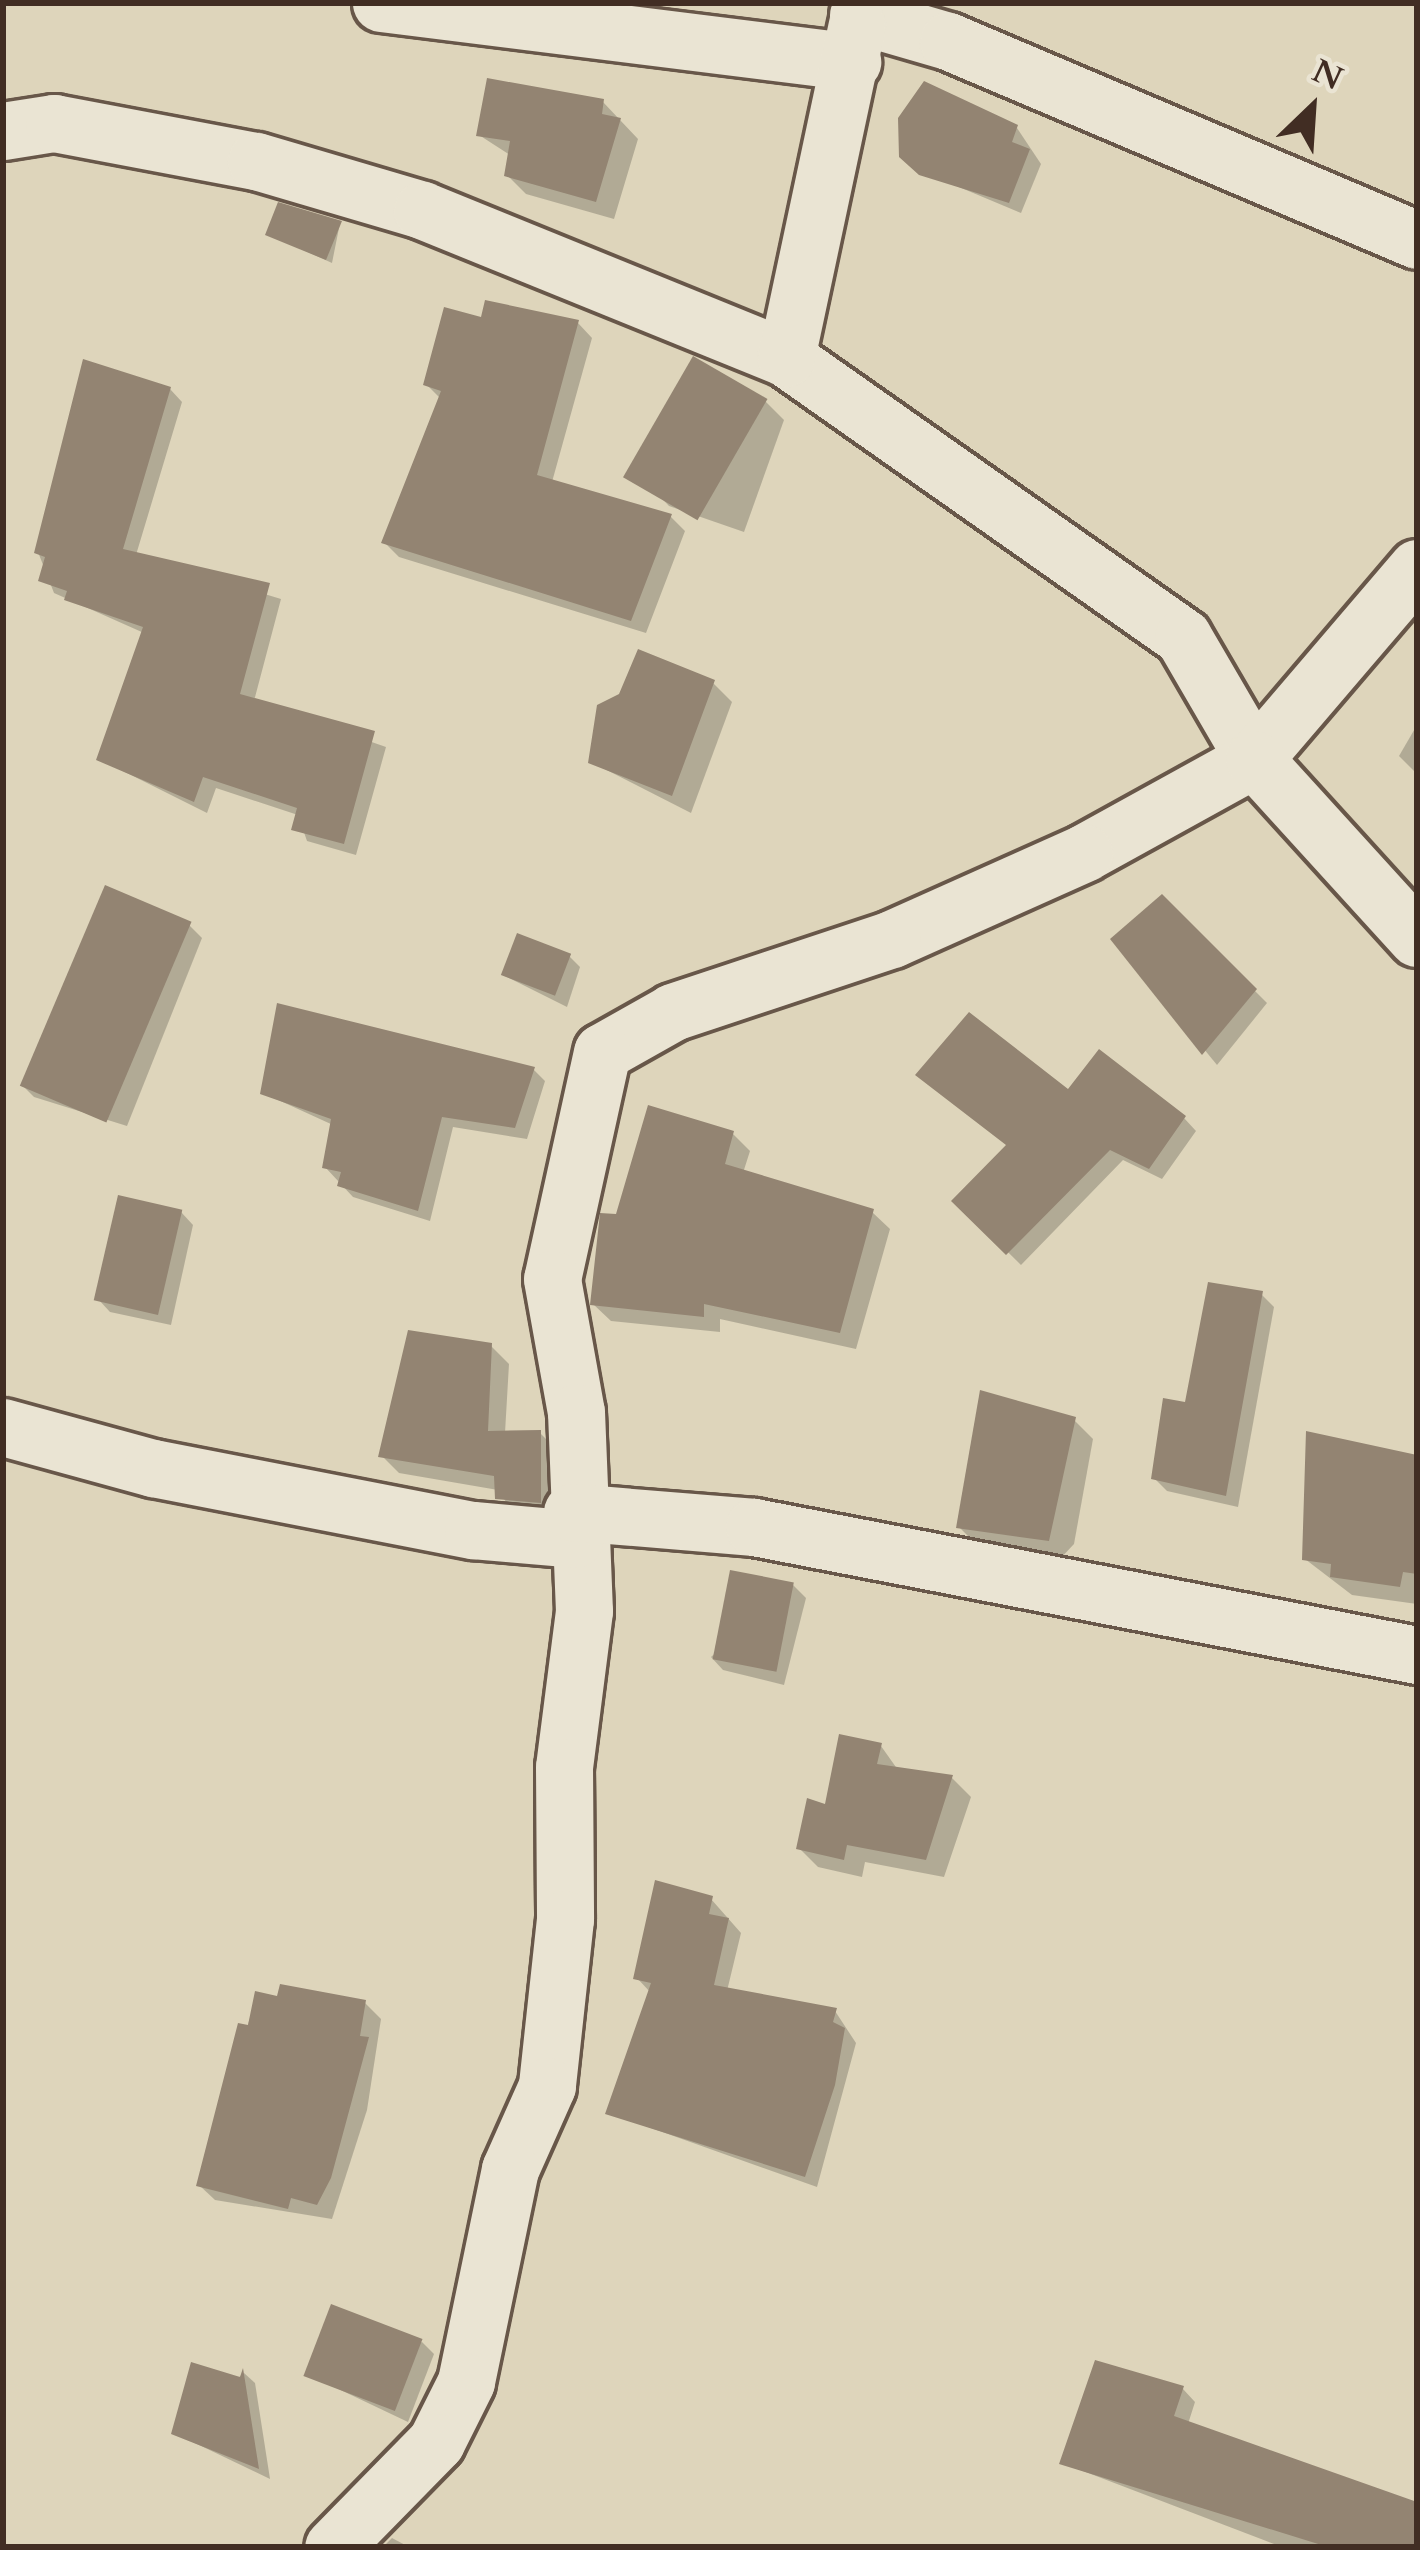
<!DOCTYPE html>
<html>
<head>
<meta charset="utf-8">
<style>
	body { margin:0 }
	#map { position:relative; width:1420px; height:2550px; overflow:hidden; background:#ded5bb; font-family:Cardo,serif }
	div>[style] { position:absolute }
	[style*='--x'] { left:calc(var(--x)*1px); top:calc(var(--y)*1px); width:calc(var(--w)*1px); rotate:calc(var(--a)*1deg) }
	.shadow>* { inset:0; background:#0003 }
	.building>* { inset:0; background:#938472; transform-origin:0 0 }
	.roads { filter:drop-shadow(3px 0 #685749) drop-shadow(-3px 0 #685749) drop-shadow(0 3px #685749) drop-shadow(0 -3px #685749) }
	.minor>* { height:57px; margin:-28.5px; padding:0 28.5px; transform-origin:28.5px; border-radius:28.5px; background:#eae4d3 }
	span { translate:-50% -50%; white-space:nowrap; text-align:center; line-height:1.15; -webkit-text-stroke:12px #eae4d3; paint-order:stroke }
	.frame { position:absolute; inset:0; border:6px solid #412d23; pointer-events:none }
	.north { position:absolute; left:1252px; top:48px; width:120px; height:120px; -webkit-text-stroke:9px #eae4d3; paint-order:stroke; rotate:25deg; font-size:33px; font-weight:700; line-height:48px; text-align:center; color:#412d23 }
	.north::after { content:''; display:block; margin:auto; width:42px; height:54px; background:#412d23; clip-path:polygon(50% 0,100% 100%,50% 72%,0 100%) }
</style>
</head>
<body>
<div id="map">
	<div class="shadow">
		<i style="clip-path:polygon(603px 102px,638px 139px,614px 219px,526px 194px,507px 175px,510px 155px,479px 135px)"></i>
		<i style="clip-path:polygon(1017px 128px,1041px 164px,1021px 213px,916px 169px)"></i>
		<i style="clip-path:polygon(340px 223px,332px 263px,268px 234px)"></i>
		<i style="clip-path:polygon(483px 321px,578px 323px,592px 338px,552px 482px,671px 517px,685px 531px,646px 633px,399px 557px,384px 542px,441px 399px,426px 384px)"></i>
		<i style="clip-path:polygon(170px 389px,182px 402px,136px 555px,281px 599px,254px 701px,386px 747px,356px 855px,307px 841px,298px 815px,216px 788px,207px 813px,99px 759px,144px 633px,54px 593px,38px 552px)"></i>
		<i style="clip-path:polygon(765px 401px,784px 420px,744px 532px,669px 506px,651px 487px)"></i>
		<i style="clip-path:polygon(713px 683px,732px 702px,691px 813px,591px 762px)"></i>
		<i style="clip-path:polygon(1417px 725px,1417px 774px,1399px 756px)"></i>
		<i style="clip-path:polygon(1162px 898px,1267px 1003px,1217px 1065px,1114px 939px)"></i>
		<i style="clip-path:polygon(189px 925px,202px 938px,127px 1126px,34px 1097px,21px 1084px)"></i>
		<i style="clip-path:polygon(569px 956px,580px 967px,567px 1007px,503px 975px)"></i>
		<i style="clip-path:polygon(533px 1069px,545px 1081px,527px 1139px,453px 1127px,430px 1221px,353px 1197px,325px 1167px,333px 1125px,263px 1093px)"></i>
		<i style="clip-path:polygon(1068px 1094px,1184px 1118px,1196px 1131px,1162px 1179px,1123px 1160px,1021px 1265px,956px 1201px)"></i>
		<i style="clip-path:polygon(733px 1134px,750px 1151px,743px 1173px,872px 1212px,890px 1229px,856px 1349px,720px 1319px,720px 1332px,611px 1321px,593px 1304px,618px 1217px)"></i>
		<i style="clip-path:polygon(181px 1212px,193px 1225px,171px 1325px,110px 1312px,98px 1299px)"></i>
		<i style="clip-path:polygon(1261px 1294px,1274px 1307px,1238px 1507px,1167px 1491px,1154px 1478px,1188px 1405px)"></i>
		<i style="clip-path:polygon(491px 1346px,509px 1364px,505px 1433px,540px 1433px,558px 1451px,558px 1519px,515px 1515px,498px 1490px,399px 1473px,382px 1456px)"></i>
		<i style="clip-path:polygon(1074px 1420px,1093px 1439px,1074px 1544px,1059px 1560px,978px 1546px,959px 1527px)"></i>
		<i style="clip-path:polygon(1417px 1456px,1417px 1604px,1352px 1595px,1305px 1559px)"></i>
		<i style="clip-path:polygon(793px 1585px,806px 1598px,784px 1685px,723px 1670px,711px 1657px)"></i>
		<i style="clip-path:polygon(881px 1746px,898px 1770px,952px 1778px,971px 1797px,944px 1877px,865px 1862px,862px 1877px,818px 1867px,799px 1848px)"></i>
		<i style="clip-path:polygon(711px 1899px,741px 1933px,727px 1991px,835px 2011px,856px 2043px,817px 2187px,609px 2113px,651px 1993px,637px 1978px)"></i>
		<i style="clip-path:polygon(257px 1995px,365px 2003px,381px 2019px,367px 2110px,332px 2219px,215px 2200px,199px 2185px)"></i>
		<i style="clip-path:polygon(422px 2342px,434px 2354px,408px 2422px,309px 2375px)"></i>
		<i style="clip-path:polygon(244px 2373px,255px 2383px,270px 2479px,174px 2433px)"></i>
		<i style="clip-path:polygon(1183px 2389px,1195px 2402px,1188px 2424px,1417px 2504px,1417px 2547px,1282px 2547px,1062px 2463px)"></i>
		<i style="clip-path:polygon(392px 2538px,409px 2547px,383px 2547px)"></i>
	</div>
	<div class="building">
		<i style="clip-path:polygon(487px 78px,604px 99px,602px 114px,621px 118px,596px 202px,504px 176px,510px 141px,476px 136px)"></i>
		<i style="clip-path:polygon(924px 81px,1018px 125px,1012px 142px,1030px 149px,1009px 203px,919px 175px,899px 157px,898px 118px)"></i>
		<i style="clip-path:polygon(278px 202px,342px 221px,326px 260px,265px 235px)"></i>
		<i style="clip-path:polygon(485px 300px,579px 320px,537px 475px,672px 514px,631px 621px,381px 543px,441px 391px,423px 385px,444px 307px,481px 317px)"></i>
		<i style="left:693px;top:356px;width:86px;height:140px;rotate:30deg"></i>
		<i style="clip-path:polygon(83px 359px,171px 387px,123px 549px,270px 583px,240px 694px,375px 731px,344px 844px,291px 830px,297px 808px,203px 777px,194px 802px,96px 760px,143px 627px,64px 600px,67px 591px,38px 581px,45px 557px,34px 553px)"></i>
		<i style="clip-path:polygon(638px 649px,715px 680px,672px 796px,588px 763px,597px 705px,619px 694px)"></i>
		<i style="left:105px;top:885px;width:94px;height:218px;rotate:23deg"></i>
		<i style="clip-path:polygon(1162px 894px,1257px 989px,1202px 1055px,1110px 939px)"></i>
		<i style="left:517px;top:933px;width:58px;height:45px;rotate:21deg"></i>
		<i style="clip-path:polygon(277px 1003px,535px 1067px,515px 1128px,442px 1117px,418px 1211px,337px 1186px,341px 1172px,322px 1168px,331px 1119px,260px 1094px)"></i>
		<i style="clip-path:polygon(969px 1012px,1068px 1089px,1099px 1049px,1186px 1116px,1149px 1169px,1110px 1150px,1006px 1255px,951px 1201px,1006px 1145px,915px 1075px)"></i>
		<i style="clip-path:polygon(648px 1105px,734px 1131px,725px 1164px,874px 1209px,840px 1333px,704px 1304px,704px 1317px,590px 1305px,600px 1213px,616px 1214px)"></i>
		<i style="left:118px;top:1195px;width:66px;height:108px;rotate:13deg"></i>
		<i style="clip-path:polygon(1208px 1282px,1263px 1291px,1226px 1496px,1151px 1479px,1163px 1398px,1185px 1402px)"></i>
		<i style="clip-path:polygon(408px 1330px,492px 1343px,488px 1431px,541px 1430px,541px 1503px,495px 1499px,494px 1476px,378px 1457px)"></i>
		<i style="clip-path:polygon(980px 1390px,1076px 1417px,1049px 1541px,956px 1528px)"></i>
		<i style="clip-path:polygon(1306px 1431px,1417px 1455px,1417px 1574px,1403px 1572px,1400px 1587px,1330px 1577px,1331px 1564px,1302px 1560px)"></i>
		<i style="left:730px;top:1570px;width:65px;height:91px;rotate:11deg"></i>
		<i style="clip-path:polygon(839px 1734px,882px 1743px,877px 1764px,953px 1775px,926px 1860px,847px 1845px,844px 1860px,796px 1849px,807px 1798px,825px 1804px)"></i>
		<i style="clip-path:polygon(655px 1880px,713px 1896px,709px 1914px,729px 1918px,714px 1985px,837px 2008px,833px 2022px,845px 2028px,835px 2085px,805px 2177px,605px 2114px,651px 1983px,633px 1979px)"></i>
		<i style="clip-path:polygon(280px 1984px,366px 2000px,360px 2036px,369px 2037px,331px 2178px,317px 2205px,291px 2198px,288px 2209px,196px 2186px,238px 2023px,248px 2025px,255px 1991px,277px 1996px)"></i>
		<i style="left:331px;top:2304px;width:98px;height:77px;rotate:21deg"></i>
		<i style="clip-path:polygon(1095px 2360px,1184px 2386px,1174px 2416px,1417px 2502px,1417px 2547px,1328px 2547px,1059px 2464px)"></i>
		<i style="clip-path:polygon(191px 2362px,240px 2377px,243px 2368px,259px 2469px,171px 2434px)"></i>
	</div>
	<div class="roads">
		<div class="minor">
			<i style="--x:381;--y:3;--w:475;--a:7.1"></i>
			<i style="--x:858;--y:15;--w:94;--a:16.1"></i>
			<i style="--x:948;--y:41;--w:509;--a:22.99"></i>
			<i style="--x:3;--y:131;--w:52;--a:-8.9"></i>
			<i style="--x:54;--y:123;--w:206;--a:10.7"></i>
			<i style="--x:256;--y:161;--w:173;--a:16.4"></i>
			<i style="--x:422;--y:210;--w:393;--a:22.1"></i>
			<i style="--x:786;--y:358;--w:485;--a:35.1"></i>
			<i style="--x:1183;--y:637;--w:141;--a:59.8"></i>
			<i style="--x:1254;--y:759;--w:194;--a:151.1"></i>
			<i style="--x:1084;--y:853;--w:210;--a:155.9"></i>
			<i style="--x:892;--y:939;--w:231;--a:161.6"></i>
			<i style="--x:673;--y:1012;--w:81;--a:150.6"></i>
			<i style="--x:602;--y:1052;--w:232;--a:102.4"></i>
			<i style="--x:552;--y:1279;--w:135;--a:79.8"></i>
			<i style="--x:576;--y:1412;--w:199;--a:87.7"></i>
			<i style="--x:584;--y:1611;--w:157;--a:97.3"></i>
			<i style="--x:564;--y:1767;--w:152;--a:89.6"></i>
			<i style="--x:565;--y:1919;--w:168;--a:96.2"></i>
			<i style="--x:547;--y:2086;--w:91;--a:114"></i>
			<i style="--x:510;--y:2169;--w:217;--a:101.7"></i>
			<i style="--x:466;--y:2382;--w:67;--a:116.6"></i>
			<i style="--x:436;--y:2442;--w:147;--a:134.4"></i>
			<i style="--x:786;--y:358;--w:340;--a:-78"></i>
			<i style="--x:1417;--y:568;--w:251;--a:130.5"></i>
			<i style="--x:1254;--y:759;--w:242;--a:47.7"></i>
			<i style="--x:3;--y:1427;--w:156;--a:15.3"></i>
			<i style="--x:153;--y:1468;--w:326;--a:11"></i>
			<i style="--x:473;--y:1530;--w:102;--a:5"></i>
			<i style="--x:572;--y:1512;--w:183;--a:4.7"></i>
			<i style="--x:754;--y:1527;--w:675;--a:10.93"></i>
		</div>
	</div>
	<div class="frame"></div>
	<div class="north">N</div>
</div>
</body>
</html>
